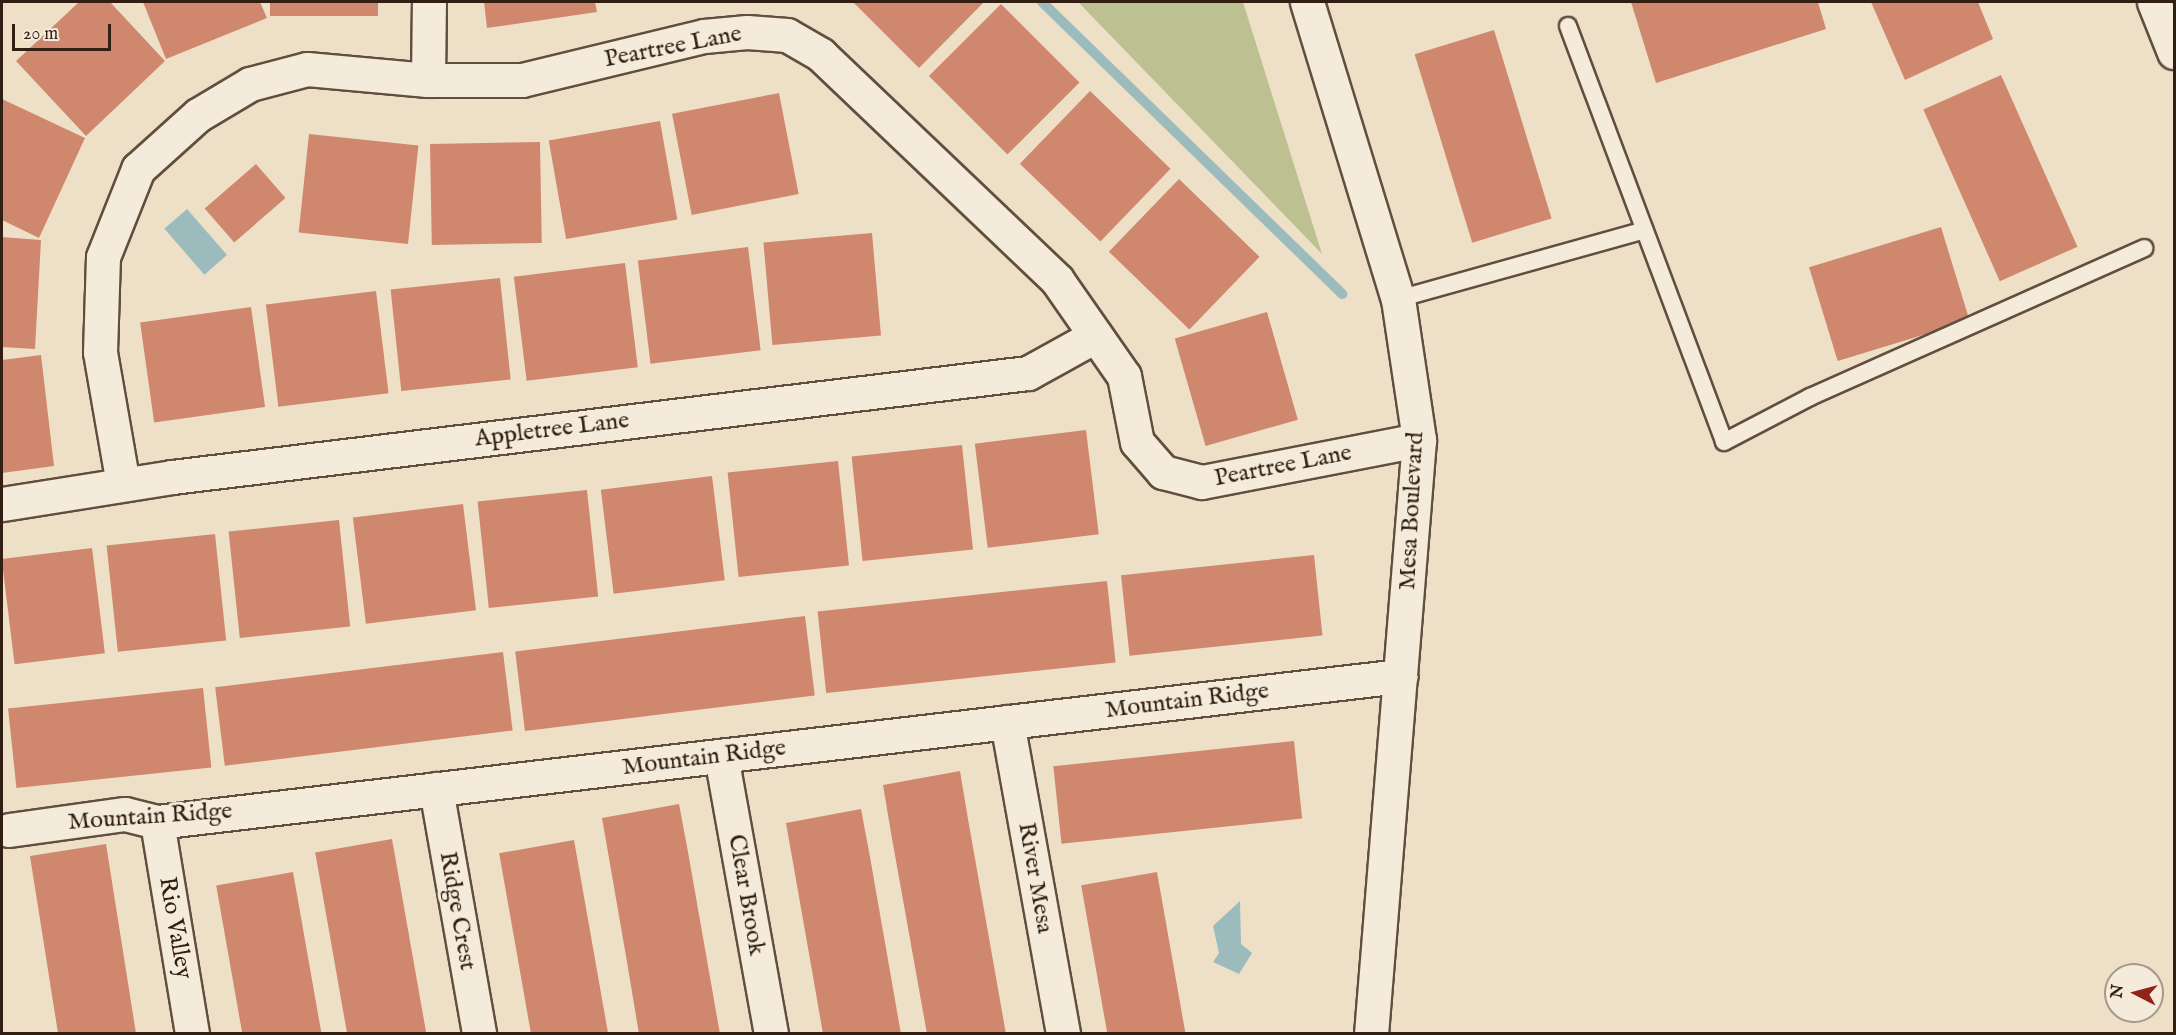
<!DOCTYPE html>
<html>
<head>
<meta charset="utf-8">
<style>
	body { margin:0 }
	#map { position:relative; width:2176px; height:1035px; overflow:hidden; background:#eee0c7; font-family:"IM FELL English",serif }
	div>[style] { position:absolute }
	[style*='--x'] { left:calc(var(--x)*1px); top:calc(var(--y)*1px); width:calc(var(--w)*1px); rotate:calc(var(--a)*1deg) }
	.green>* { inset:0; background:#bdc192 }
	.water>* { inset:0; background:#9cbbbd; transform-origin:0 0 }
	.stream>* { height:10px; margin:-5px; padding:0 5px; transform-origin:5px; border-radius:5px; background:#9cbbbd }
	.building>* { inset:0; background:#cf886d; transform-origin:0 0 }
	.roads { filter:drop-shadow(2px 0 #614e3f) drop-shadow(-2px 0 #614e3f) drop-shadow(0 2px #614e3f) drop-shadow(0 -2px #614e3f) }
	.service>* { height:16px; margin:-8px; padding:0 8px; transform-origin:8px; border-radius:8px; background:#f4ebdb }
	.minor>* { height:33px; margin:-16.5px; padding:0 16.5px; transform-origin:16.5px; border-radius:16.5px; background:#f4ebdb }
	.tertiary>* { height:33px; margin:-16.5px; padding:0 16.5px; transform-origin:16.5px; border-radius:16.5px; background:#f4ebdb }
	span { translate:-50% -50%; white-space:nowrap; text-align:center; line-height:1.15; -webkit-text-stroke:6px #f4ebdb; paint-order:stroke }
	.street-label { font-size:24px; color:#321e12 }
	.frame { position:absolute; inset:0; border:3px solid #321e12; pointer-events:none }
	.north { position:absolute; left:2104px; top:963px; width:60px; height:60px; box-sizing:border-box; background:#f4ebdb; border:2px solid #a6998b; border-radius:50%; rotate:276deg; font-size:16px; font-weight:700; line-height:24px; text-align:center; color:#321e12 }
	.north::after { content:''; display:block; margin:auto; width:21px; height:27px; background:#8f2418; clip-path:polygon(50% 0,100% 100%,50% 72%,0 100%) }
	.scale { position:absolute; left:12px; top:24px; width:99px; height:27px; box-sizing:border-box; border:3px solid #321e12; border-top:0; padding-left:8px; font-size:18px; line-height:21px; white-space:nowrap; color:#321e12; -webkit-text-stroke:4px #f4ebdb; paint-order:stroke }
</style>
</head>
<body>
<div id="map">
	<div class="green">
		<i style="clip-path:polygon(1078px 2px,1243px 2px,1322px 254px)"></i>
	</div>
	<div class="water">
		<i style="left:187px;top:209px;width:61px;height:30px;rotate:49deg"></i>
		<i style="clip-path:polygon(1240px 901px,1241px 944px,1252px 953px,1239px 974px,1213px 962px,1219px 953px,1213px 926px)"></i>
	</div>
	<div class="stream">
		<i style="--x:1042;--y:2;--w:419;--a:44.2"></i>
	</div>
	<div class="building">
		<i style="clip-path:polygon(79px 2px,110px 2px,165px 61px,86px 136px,16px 61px)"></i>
		<i style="clip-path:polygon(143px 2px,260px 2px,267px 18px,166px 59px)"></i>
		<i style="left:270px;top:2px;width:108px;height:14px"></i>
		<i style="clip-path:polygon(484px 2px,595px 2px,597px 12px,487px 28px)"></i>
		<i style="clip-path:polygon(853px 2px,984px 2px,919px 68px)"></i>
		<i style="clip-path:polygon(1631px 2px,1818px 2px,1826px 29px,1656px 83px)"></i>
		<i style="clip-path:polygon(1871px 2px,1978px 2px,1993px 39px,1905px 80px)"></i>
		<i style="left:1001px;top:4px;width:111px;height:102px;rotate:45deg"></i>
		<i style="left:1494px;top:30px;width:197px;height:83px;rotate:73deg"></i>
		<i style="left:2001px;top:75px;width:188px;height:85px;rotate:66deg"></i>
		<i style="left:1090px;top:91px;width:112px;height:101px;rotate:44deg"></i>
		<i style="left:779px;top:93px;width:103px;height:109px;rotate:79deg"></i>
		<i style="clip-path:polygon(2px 99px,85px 138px,39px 238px,2px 220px)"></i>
		<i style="left:660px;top:121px;width:100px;height:113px;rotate:80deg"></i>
		<i style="left:309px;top:134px;width:110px;height:99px;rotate:6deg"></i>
		<i style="left:540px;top:142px;width:101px;height:110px;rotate:89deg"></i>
		<i style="left:256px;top:164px;width:45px;height:68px;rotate:49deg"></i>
		<i style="left:1179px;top:179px;width:112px;height:101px;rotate:44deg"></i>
		<i style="left:1941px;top:227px;width:98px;height:138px;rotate:73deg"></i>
		<i style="left:872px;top:233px;width:103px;height:109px;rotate:85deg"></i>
		<i style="clip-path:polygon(2px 237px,41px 240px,35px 349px,2px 347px)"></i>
		<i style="left:748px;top:247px;width:104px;height:111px;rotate:83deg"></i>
		<i style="left:625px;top:263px;width:105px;height:112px;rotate:83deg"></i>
		<i style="left:500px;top:278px;width:102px;height:110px;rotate:84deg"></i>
		<i style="left:376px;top:291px;width:103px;height:111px;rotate:83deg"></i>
		<i style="left:251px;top:307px;width:101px;height:112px;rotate:82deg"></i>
		<i style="left:1267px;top:312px;width:112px;height:96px;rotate:74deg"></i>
		<i style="clip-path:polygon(41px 355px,54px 466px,2px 473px,2px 360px)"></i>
		<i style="left:1086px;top:430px;width:105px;height:112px;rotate:83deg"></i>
		<i style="left:962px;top:445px;width:105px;height:111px;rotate:84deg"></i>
		<i style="left:838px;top:461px;width:105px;height:111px;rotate:84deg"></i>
		<i style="left:712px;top:476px;width:105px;height:112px;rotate:83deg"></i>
		<i style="left:587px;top:490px;width:107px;height:110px;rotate:84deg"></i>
		<i style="left:463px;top:504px;width:107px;height:111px;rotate:83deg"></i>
		<i style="left:339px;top:520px;width:107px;height:111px;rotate:84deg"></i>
		<i style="left:215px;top:534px;width:107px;height:109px;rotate:84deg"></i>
		<i style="left:92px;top:548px;width:106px;height:91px;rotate:83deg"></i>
		<i style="left:1314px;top:555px;width:81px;height:194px;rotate:84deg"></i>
		<i style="left:1107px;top:581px;width:82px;height:291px;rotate:84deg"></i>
		<i style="left:805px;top:616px;width:80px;height:292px;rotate:83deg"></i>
		<i style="left:503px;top:652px;width:79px;height:290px;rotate:83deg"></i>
		<i style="left:203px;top:688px;width:80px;height:196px;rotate:84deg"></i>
		<i style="left:1294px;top:741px;width:78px;height:242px;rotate:84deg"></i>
		<i style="clip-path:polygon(960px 771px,968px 819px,1006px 1034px,927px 1034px,891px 833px,883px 785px)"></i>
		<i style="clip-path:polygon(679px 804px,688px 852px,720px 1034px,639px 1034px,627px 962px,602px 818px)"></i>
		<i style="clip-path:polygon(861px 809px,870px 857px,901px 1034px,823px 1034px,811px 965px,786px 823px)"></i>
		<i style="left:392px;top:839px;width:198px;height:78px;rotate:80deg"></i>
		<i style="left:574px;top:840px;width:197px;height:76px;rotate:80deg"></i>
		<i style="left:106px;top:844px;width:193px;height:77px;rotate:81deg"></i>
		<i style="left:293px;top:872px;width:165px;height:78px;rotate:80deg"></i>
		<i style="left:1157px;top:872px;width:165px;height:77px;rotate:80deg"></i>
	</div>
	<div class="roads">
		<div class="service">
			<i style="--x:1568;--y:26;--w:444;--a:69.4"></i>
			<i style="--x:1724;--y:442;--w:97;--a:-27.6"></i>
			<i style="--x:1810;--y:397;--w:366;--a:-24"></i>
			<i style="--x:1398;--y:299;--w:256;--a:-15.6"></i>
		</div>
		<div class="minor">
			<i style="--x:2154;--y:2;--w:54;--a:68.2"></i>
			<i style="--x:428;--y:80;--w:78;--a:-89.3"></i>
			<i style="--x:123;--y:484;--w:134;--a:-99.9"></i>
			<i style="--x:100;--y:352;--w:95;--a:-88.2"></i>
			<i style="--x:103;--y:257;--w:95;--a:-68.3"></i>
			<i style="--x:138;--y:169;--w:81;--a:-42"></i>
			<i style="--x:198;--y:115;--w:61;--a:-30.8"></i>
			<i style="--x:250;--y:84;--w:59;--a:-14.7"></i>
			<i style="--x:307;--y:69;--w:121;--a:5.2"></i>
			<i style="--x:428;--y:80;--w:94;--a:0"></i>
			<i style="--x:522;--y:80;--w:187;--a:-13.6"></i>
			<i style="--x:704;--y:36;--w:43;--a:-5.3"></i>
			<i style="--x:747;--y:32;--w:40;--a:4.3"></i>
			<i style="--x:787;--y:35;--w:39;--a:30"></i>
			<i style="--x:821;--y:55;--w:326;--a:43.6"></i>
			<i style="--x:1057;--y:280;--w:117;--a:55.1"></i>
			<i style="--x:1124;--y:376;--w:67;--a:78.9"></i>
			<i style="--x:1137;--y:442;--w:40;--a:49"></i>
			<i style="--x:1163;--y:472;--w:40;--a:14.4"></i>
			<i style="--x:1202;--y:482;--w:221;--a:-11"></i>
			<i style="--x:2;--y:504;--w:172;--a:-9"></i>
			<i style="--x:172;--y:477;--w:862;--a:-6.93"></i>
			<i style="--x:1028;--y:373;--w:77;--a:-28.9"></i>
			<i style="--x:1007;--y:722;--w:317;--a:79.8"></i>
			<i style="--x:721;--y:756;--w:282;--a:79.8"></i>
			<i style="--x:436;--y:789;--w:249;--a:80"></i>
			<i style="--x:157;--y:822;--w:215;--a:80.6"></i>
			<i style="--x:9;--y:830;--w:117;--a:-7.9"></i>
			<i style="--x:125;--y:814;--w:33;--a:14"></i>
			<i style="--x:157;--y:822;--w:1252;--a:-6.7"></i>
		</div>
		<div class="tertiary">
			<i style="--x:1307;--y:2;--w:311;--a:73"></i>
			<i style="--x:1398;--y:299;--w:143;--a:81.5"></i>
			<i style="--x:1419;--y:440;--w:596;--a:94.62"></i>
		</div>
	</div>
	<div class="street-label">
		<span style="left:673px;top:47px;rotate:-11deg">Peartree Lane</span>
		<span style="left:552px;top:430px;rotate:-7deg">Appletree Lane</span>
		<span style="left:1283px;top:466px;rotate:-11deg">Peartree Lane</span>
		<span style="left:1412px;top:511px;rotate:-87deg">Mesa Boulevard</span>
		<span style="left:1187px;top:701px;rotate:-7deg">Mountain Ridge</span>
		<span style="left:704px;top:758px;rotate:-7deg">Mountain Ridge</span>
		<span style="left:150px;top:817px;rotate:-4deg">Mountain Ridge</span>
		<span style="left:1035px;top:878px;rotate:80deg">River Mesa</span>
		<span style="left:746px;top:895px;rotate:80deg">Clear Brook</span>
		<span style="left:457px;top:911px;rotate:80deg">Ridge Crest</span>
		<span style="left:175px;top:928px;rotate:80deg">Rio Valley</span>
	</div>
	<div class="frame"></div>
	<div class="north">N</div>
	<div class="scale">20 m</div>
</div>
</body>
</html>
